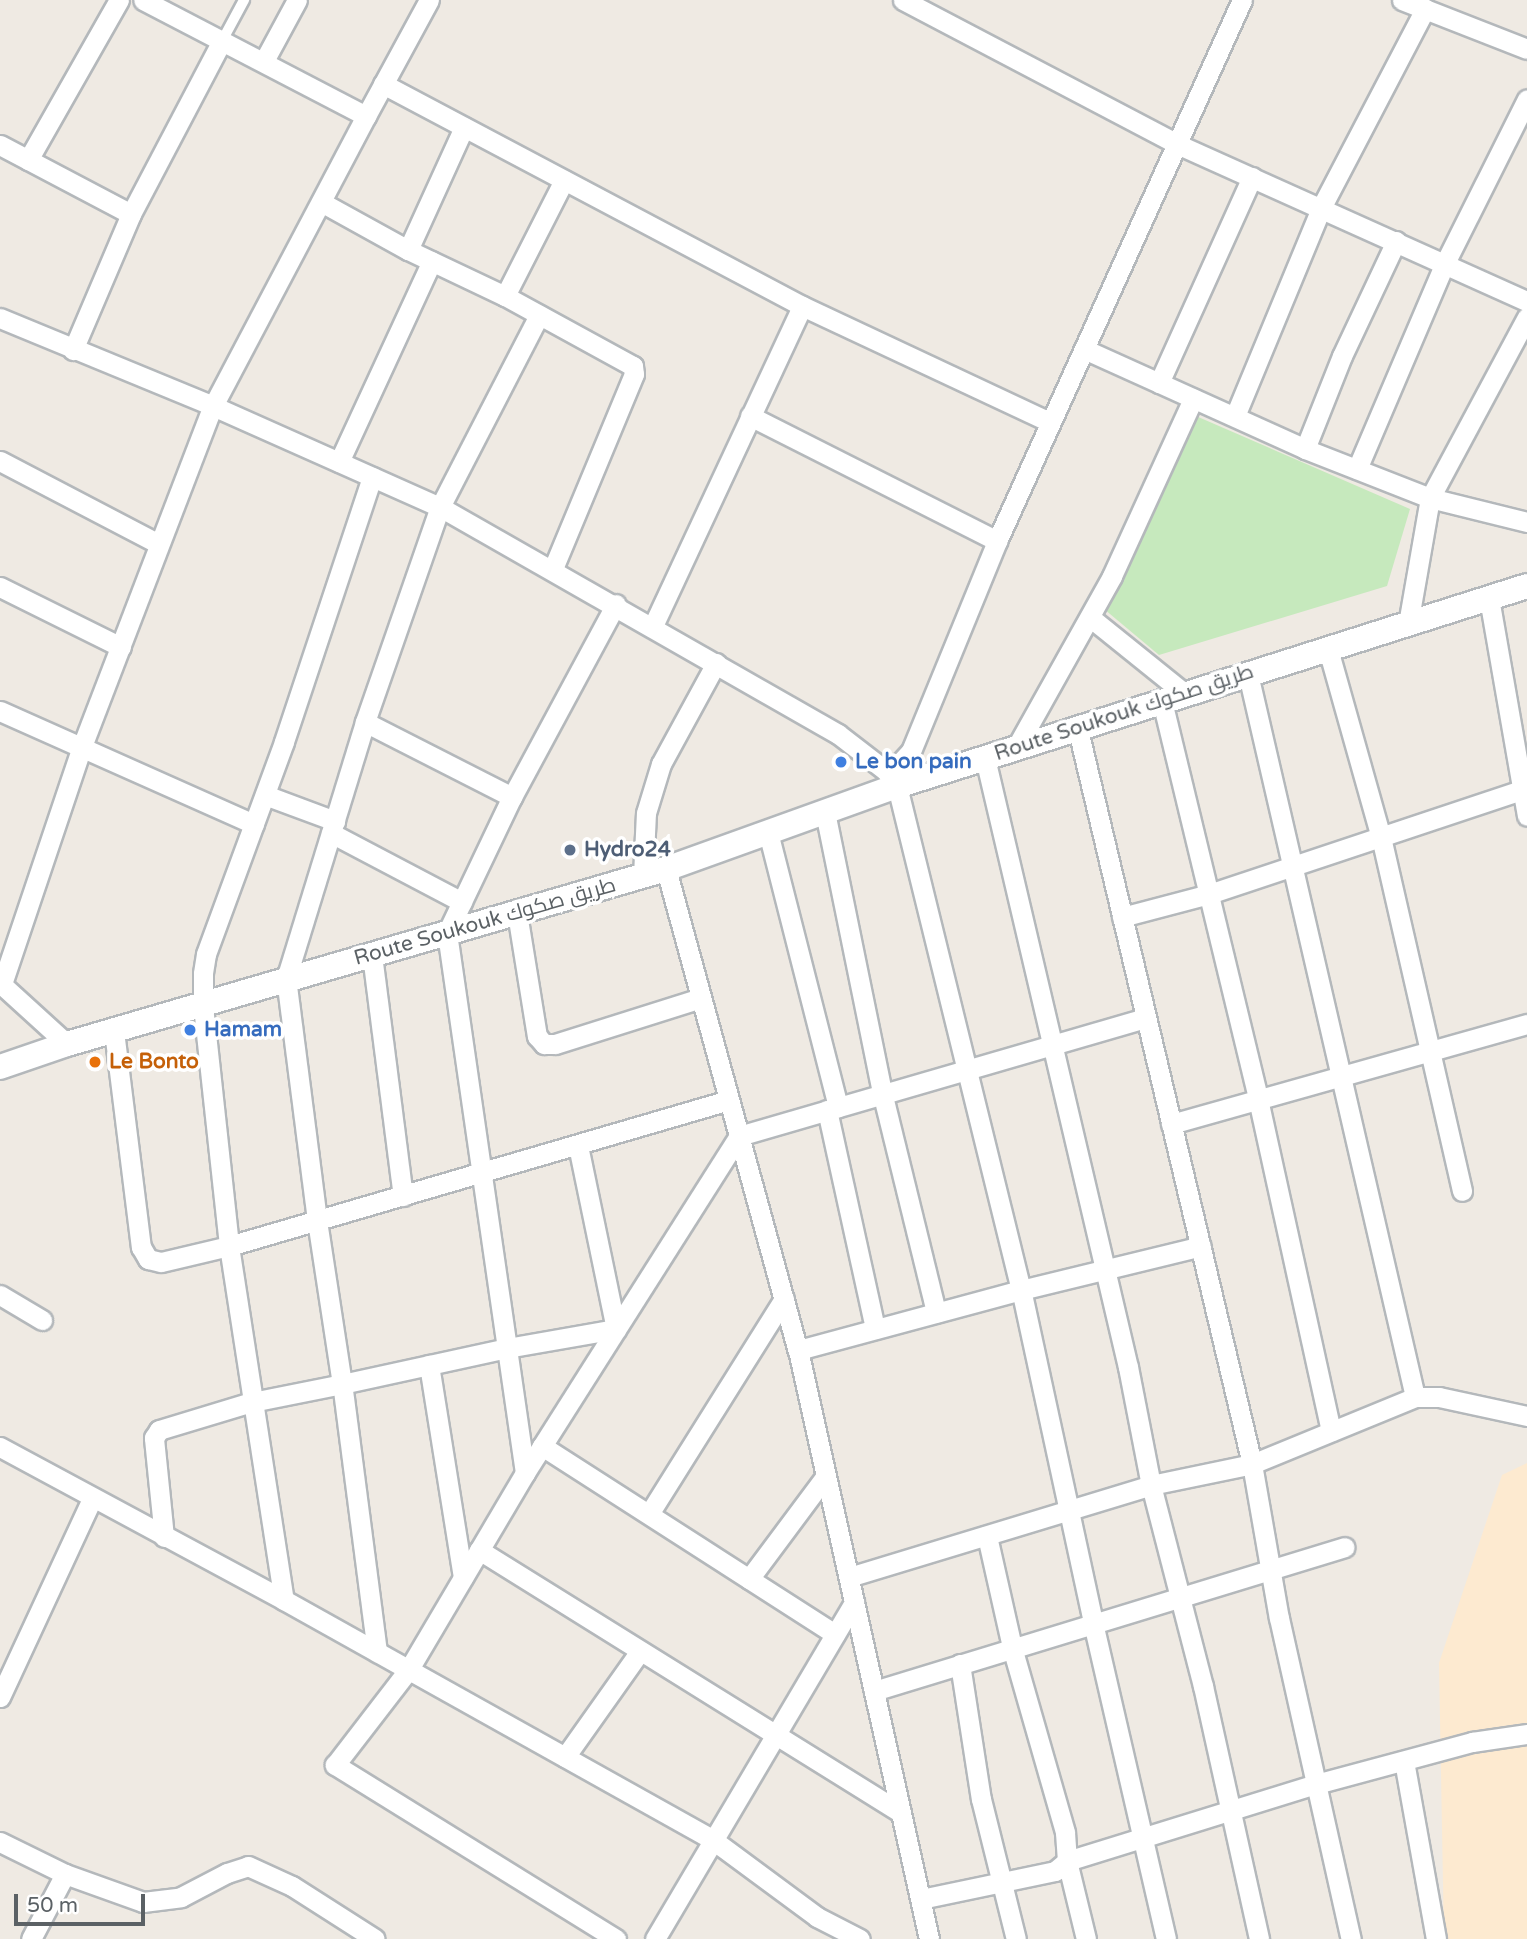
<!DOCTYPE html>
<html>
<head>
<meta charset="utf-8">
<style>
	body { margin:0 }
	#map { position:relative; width:1527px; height:1939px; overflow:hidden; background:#efeae3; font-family:"Varela Round",Cairo,sans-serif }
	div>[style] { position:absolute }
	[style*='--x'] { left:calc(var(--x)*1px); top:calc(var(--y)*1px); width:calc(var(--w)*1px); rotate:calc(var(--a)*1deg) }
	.green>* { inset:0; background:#c6e9bd }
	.sand>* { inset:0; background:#fdead0 }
	.roads { filter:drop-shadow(2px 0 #b4b8bb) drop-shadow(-2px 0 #b4b8bb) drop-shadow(0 2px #b4b8bb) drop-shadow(0 -2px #b4b8bb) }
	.service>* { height:10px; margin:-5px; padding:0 5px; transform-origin:5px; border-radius:5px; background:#fff }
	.minor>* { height:19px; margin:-9.5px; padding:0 9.5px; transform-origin:9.5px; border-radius:9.5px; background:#fff }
	.tertiary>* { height:24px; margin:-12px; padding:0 12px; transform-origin:12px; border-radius:12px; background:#fff }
	.dots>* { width:19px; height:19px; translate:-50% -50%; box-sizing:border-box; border:4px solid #fff; border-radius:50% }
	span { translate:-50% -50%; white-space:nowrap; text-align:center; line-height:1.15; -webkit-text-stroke:7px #fff; paint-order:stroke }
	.street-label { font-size:21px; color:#5b6165 }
	.shop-label { font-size:21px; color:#366cbe; font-weight:700 }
	.left { translate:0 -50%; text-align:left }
	.service-label { font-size:21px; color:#4e5e75; font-weight:700 }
	.food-label { font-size:21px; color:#c56008; font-weight:700 }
	.scale { position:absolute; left:14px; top:1894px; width:131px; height:32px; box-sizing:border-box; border:4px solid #5b6165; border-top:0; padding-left:9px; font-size:21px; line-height:24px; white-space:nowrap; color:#5b6165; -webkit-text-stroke:5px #fff; paint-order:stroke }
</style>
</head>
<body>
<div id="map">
	<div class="green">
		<i style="clip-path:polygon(1189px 413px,1410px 509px,1387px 586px,1159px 655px,1104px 609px)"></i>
	</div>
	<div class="sand">
		<i style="clip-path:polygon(1527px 1463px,1527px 1939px,1444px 1939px,1439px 1663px,1502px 1475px)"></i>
	</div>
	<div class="roads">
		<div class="service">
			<i style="--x:222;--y:41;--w:47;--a:-61.8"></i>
		</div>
		<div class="minor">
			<i style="--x:903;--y:0;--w:310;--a:27.7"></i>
			<i style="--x:1177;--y:144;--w:384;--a:24.2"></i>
			<i style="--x:1402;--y:0;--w:134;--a:21.4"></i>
			<i style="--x:264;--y:61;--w:69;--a:-61.6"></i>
			<i style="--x:383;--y:84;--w:474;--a:27.9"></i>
			<i style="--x:802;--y:306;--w:274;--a:25.1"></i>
			<i style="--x:366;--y:116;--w:132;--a:-61.5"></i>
			<i style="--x:0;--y:145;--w:148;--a:27.8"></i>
			<i style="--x:131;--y:214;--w:148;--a:113.1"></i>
			<i style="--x:28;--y:160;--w:184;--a:-60.4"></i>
			<i style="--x:321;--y:202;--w:99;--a:28.9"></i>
			<i style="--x:408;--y:250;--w:107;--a:25.4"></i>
			<i style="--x:505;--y:296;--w:146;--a:28.7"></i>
			<i style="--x:633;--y:366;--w:8;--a:83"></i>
			<i style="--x:634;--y:374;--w:211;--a:112.6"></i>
			<i style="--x:131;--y:214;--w:195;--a:-62.3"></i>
			<i style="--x:408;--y:250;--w:135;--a:-65.5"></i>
			<i style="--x:505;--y:296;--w:130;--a:-63"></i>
			<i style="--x:0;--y:318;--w:230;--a:22.4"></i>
			<i style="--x:213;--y:406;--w:248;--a:24"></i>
			<i style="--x:440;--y:507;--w:458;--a:29.7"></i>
			<i style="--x:838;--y:734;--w:61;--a:37.6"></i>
			<i style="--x:886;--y:771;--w:19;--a:54"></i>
			<i style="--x:897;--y:786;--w:519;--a:76.18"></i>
			<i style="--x:1021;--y:1290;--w:231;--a:164.9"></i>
			<i style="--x:1084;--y:349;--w:243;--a:24.3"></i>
			<i style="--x:1305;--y:449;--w:134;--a:21.4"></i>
			<i style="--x:1430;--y:498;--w:100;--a:13.9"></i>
			<i style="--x:1159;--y:383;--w:226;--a:-65.7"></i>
			<i style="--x:750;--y:416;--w:277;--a:26.8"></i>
			<i style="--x:1235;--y:416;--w:225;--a:-67.5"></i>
			<i style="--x:1321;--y:208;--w:225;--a:-62.4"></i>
			<i style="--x:1305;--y:449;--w:100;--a:-68.3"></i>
			<i style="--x:1342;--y:356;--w:127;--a:-64.8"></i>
			<i style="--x:0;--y:461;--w:179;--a:27.6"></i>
			<i style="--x:339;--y:462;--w:221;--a:-65.2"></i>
			<i style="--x:1357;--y:469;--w:224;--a:-66.9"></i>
			<i style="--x:1445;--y:263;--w:183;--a:-63.4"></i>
			<i style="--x:372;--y:477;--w:279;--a:108.4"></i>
			<i style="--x:284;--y:742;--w:226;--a:110.2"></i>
			<i style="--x:206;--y:954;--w:20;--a:99"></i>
			<i style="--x:203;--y:974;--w:32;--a:90"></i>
			<i style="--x:203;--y:1006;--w:241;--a:83.8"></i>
			<i style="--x:229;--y:1246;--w:358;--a:81.2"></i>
			<i style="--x:284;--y:1600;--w:492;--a:29.2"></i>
			<i style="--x:713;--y:1840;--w:129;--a:36.5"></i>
			<i style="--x:817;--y:1917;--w:48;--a:27.1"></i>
			<i style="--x:0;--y:587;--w:135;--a:26.4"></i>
			<i style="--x:1489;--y:598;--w:221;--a:80.1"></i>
			<i style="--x:1091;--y:618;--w:119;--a:38.9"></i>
			<i style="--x:1408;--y:624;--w:128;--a:-80.1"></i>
			<i style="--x:1430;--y:498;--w:205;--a:-61.8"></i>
			<i style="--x:653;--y:626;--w:353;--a:-65"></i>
			<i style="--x:1328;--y:649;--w:195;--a:74.3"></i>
			<i style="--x:1381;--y:837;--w:363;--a:77.1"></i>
			<i style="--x:1248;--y:674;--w:742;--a:76.99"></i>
			<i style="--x:1162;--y:701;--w:409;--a:76.4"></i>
			<i style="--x:1258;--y:1099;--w:340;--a:77.6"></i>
			<i style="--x:0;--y:711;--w:278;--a:24"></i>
			<i style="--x:365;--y:722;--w:165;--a:27"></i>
			<i style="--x:1078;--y:730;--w:754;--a:76.66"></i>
			<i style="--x:1252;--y:1464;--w:156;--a:80.1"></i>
			<i style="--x:1279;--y:1618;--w:329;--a:77.4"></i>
			<i style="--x:1016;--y:748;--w:197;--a:-60.8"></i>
			<i style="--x:1112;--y:576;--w:195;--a:-65.4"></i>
			<i style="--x:985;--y:758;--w:626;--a:76.79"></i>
			<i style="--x:1128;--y:1367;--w:120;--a:79"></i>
			<i style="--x:1151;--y:1485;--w:208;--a:75.5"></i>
			<i style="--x:1203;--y:1686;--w:259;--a:77.5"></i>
			<i style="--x:886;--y:771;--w:15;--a:-28"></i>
			<i style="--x:899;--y:764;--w:18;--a:-47"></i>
			<i style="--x:911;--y:751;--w:227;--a:-67.7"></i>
			<i style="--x:997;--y:541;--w:594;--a:-65.64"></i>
			<i style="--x:265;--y:795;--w:75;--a:20.4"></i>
			<i style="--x:825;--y:812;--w:286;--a:78.5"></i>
			<i style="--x:882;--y:1092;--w:227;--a:76.2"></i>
			<i style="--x:768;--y:832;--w:284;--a:75.7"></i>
			<i style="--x:331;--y:833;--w:148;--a:27.8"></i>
			<i style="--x:666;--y:869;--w:499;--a:74.7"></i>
			<i style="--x:798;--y:1350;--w:603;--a:77.46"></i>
			<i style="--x:643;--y:876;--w:63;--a:-87.3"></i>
			<i style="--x:646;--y:813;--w:51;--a:-73"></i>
			<i style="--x:661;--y:764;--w:115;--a:-61.4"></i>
			<i style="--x:517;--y:913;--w:125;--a:80.8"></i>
			<i style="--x:537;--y:1036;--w:11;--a:49"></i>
			<i style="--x:544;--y:1044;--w:11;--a:0"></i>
			<i style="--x:555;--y:1044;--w:153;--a:-17.5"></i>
			<i style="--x:1122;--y:917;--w:90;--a:-14.8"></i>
			<i style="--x:1209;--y:894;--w:330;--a:-18.4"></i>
			<i style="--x:372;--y:955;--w:243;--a:82.7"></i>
			<i style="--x:0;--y:983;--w:91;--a:42.3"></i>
			<i style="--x:2;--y:984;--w:248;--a:-71.4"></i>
			<i style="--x:81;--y:749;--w:368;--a:-69"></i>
			<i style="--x:213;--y:406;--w:328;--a:-62.2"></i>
			<i style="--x:366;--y:116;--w:251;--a:-152.5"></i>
			<i style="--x:114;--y:1031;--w:218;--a:82.9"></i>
			<i style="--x:141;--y:1247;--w:14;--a:60"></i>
			<i style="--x:148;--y:1259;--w:13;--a:13"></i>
			<i style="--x:161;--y:1262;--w:70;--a:-13.2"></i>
			<i style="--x:229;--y:1246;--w:521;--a:-16.28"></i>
			<i style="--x:827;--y:1110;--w:224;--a:77.6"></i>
			<i style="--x:1171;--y:1124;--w:370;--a:-15.7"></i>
			<i style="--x:0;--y:1295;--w:49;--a:30.8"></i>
			<i style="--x:429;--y:1365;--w:215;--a:80.9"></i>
			<i style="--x:542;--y:1446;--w:348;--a:32.7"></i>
			<i style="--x:0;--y:1447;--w:323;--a:28.3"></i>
			<i style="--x:525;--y:1473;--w:546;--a:-98.22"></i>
			<i style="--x:447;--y:933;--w:151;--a:-64.5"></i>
			<i style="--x:512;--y:797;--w:219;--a:-61.7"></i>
			<i style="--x:649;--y:1514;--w:254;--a:-57.9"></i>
			<i style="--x:164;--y:1537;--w:100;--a:-95.8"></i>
			<i style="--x:154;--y:1438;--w:9;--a:-58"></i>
			<i style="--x:159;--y:1430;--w:97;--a:-16.8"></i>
			<i style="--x:252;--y:1402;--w:92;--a:-11.3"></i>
			<i style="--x:342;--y:1384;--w:166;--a:-98.7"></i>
			<i style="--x:317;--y:1220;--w:243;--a:-97.3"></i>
			<i style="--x:286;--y:979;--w:269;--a:-72.9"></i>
			<i style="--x:365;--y:722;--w:228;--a:-70.8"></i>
			<i style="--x:440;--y:507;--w:216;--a:-62.7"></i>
			<i style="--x:479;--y:1550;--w:497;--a:31.9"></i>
			<i style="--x:849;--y:1577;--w:316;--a:-16.9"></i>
			<i style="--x:1151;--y:1485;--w:103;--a:-11.7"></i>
			<i style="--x:1252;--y:1464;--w:176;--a:-22.3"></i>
			<i style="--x:1415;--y:1397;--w:24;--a:0"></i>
			<i style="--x:1439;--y:1397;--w:90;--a:12.2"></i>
			<i style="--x:749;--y:1579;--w:127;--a:-53.3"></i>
			<i style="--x:377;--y:1652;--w:270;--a:-97.4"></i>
			<i style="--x:342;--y:1384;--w:169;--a:-12.3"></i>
			<i style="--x:507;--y:1348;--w:111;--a:-9.9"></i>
			<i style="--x:616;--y:1329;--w:188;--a:-101.7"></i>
			<i style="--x:960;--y:1664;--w:137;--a:81.2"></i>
			<i style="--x:981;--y:1799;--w:144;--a:76"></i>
			<i style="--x:874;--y:1691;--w:492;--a:-17"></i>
			<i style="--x:0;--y:1697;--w:218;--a:-65.1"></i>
			<i style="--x:565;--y:1757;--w:130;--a:-54.7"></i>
			<i style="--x:1404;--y:1761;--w:181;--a:79.8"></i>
			<i style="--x:0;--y:1842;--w:72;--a:26.2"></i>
			<i style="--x:65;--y:1874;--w:73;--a:117.6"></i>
			<i style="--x:65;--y:1874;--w:83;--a:19.7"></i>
			<i style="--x:143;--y:1902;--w:38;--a:-7"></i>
			<i style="--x:181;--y:1897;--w:52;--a:-27.6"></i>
			<i style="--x:227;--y:1873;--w:22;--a:-18"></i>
			<i style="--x:248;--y:1866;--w:48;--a:24.4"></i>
			<i style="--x:292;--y:1886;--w:98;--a:32.6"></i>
			<i style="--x:921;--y:1899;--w:137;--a:-11.8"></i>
			<i style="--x:1055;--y:1871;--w:16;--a:-40"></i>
			<i style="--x:1067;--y:1861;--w:29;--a:-94"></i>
			<i style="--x:1065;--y:1832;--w:192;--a:-106"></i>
			<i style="--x:1012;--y:1647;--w:114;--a:-102.7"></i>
			<i style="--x:616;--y:1939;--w:331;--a:-148.2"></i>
			<i style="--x:335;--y:1765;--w:121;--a:-52.4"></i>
			<i style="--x:409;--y:1669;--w:228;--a:-59.4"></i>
			<i style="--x:525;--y:1473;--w:399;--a:-57.6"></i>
			<i style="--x:739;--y:1136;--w:423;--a:-16.2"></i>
			<i style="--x:655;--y:1939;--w:391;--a:-59.4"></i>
			<i style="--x:1086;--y:1939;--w:80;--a:-103.7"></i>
			<i style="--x:1067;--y:1861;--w:261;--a:-17.2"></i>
			<i style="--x:1316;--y:1784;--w:162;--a:-15.1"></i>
			<i style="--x:1472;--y:1742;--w:56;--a:-8.3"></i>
			<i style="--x:1166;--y:1939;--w:325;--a:-103"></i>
			<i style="--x:1093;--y:1622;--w:340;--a:-102.2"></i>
			<i style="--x:1021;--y:1290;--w:185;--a:-13.7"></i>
		</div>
		<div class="tertiary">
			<i style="--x:0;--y:1067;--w:71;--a:-18.9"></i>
			<i style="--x:67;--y:1044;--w:624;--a:-16.29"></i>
			<i style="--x:666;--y:869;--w:245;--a:-19.8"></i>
			<i style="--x:897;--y:786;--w:661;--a:-17.61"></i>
		</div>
	</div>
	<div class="dots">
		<i style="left:841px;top:762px;background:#3f7fe0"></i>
		<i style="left:570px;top:850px;background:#5c6f8a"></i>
		<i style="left:190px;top:1030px;background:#3f7fe0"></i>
		<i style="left:95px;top:1062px;background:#e8710a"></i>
	</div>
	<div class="street-label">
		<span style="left:1124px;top:713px;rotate:-18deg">Route Soukouk طريق صكوك</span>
		<span style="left:485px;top:922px;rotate:-16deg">Route Soukouk طريق صكوك</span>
	</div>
	<div class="shop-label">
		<span class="left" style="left:855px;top:762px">Le bon pain</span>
		<span class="left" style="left:204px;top:1030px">Hamam</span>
	</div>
	<div class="service-label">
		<span class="left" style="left:584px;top:850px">Hydro24</span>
	</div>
	<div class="food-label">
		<span class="left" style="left:109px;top:1062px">Le Bonto</span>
	</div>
	<div class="scale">50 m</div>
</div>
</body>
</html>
